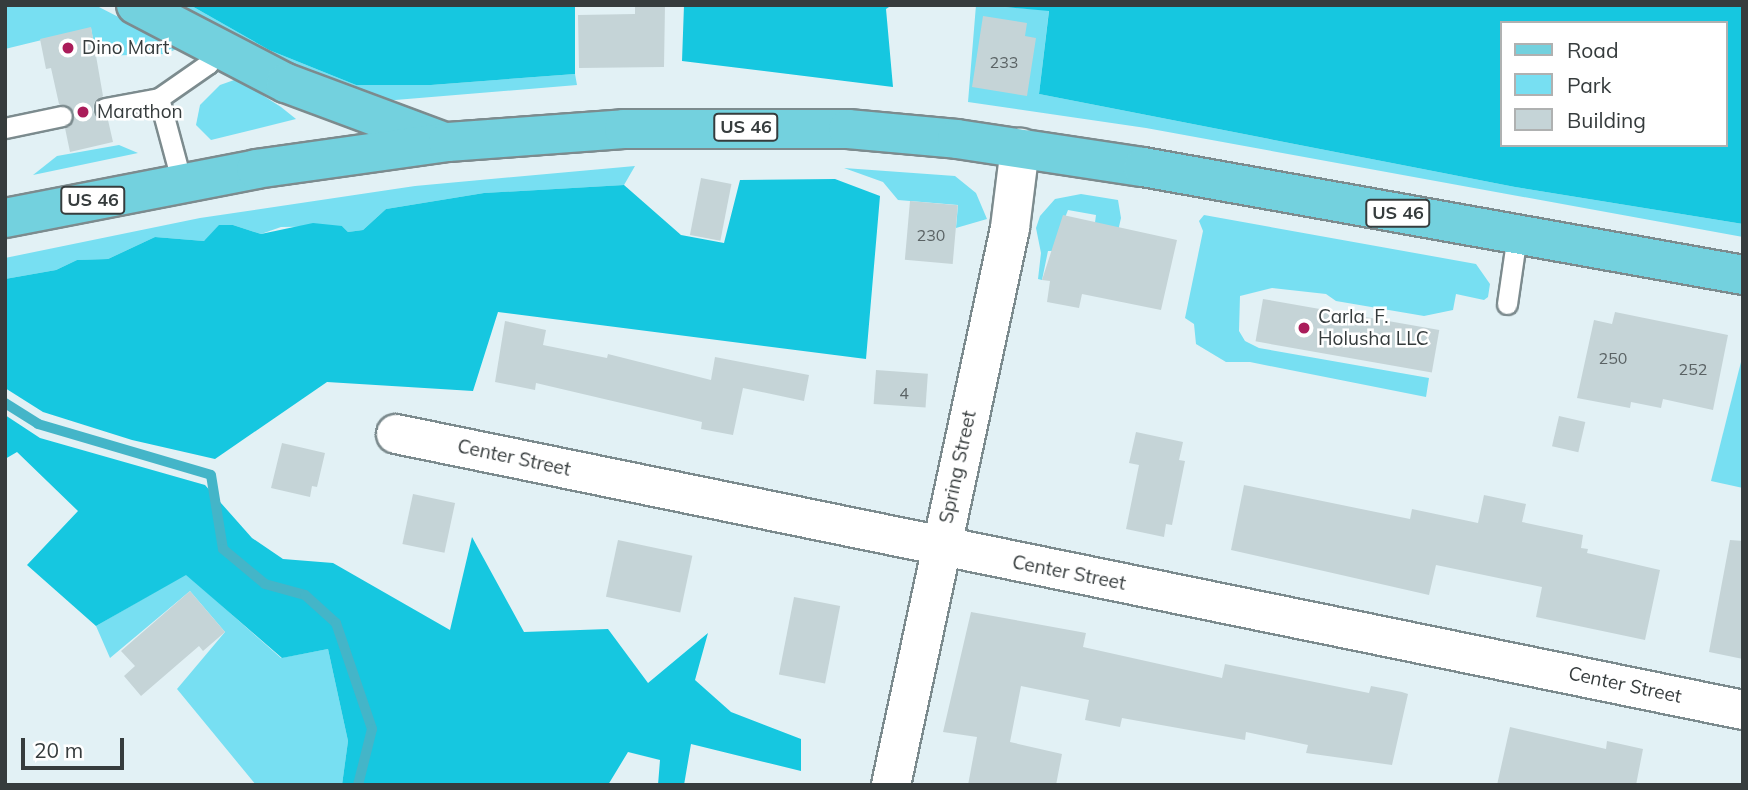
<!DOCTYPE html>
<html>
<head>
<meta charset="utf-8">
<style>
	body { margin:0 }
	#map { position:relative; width:1748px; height:790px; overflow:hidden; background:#e2f1f5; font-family:Mulish,sans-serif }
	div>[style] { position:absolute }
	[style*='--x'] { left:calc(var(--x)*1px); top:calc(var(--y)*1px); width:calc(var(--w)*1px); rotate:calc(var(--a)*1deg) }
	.green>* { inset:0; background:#77dff2 }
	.forest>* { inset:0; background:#16c7e0 }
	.stream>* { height:10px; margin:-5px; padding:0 5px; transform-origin:5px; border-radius:5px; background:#44b5c8 }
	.building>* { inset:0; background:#c5d4d7; transform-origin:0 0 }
	.roads { filter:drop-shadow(2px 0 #7c8b8e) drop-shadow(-2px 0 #7c8b8e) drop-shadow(0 2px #7c8b8e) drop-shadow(0 -2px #7c8b8e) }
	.service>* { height:19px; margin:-9.5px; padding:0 9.5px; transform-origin:9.5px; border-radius:9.5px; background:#fff }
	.minor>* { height:38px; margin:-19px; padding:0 19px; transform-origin:19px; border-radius:19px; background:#fff }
	.primary>* { height:38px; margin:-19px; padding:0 19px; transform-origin:19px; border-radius:19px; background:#73d1de }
	.dots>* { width:19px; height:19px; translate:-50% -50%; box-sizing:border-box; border:4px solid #fff; border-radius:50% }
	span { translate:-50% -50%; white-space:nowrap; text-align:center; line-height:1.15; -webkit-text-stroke:5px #fff; paint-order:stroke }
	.number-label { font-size:16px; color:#5a6264 }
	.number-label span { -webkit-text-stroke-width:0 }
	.shield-label span { padding:2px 5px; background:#fff; border:2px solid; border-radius:5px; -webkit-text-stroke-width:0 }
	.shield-label { font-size:18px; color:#363c3d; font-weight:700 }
	.poi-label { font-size:19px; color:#363c3d }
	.left { translate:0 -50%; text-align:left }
	.street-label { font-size:19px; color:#363c3d }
	.frame { position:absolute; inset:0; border:7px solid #363c3d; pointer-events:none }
	.legend { position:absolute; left:1500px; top:21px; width:228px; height:126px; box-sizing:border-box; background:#fff; border:2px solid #afb1b1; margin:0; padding:9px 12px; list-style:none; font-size:21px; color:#363c3d }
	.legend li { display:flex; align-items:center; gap:14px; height:35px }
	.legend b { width:35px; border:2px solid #afb1b1 }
	.scale { position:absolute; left:21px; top:738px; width:103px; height:32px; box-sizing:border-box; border:4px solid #363c3d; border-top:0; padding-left:9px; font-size:21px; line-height:24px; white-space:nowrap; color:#363c3d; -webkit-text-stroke:5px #fff; paint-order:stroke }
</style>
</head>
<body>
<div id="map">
	<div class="green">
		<i style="clip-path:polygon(5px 5px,95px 5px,179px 48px,165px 54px,96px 56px,91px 28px,5px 49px)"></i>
		<i style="clip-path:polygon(174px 5px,190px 5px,269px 50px,356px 85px,431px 85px,575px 74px,577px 85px,383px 101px,313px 76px)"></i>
		<i style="clip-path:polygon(976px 5px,1049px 10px,1039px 94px,1515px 187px,1743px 224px,1743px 237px,1146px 128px,968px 102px)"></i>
		<i style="clip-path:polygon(237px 79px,281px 107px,296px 119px,211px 140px,196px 125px,200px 105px,220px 85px)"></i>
		<i style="clip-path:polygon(119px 145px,138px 153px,33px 175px,57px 156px)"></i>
		<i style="clip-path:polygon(635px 166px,624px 185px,484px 193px,386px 209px,363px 230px,348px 232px,342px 226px,281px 227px,261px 234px,233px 225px,204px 241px,155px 237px,108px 259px,77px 260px,56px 270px,5px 279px,5px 258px,200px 218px,415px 186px)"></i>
		<i style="clip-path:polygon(844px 168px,955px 176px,976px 193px,987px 219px,956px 228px,958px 205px,898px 200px,883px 182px)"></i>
		<i style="clip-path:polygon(1081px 194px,1118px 200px,1121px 218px,1107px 279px,1088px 276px,1096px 215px,1068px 210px,1052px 251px,1048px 251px,1042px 280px,1038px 279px,1041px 253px,1036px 228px,1040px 216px,1055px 199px)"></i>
		<i style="clip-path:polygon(1204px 215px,1476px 264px,1490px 284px,1488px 297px,1484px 300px,1456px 294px,1453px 310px,1424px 316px,1336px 301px,1326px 294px,1272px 288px,1240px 296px,1239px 331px,1245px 341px,1259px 348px,1429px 378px,1426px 397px,1250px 362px,1226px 362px,1196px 344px,1194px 324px,1185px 318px,1203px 231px,1199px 221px)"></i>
		<i style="clip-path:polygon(1743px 354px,1743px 488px,1711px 481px)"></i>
		<i style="clip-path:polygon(186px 574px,281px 658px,328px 649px,348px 741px,342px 785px,256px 785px,177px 689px,225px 632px,190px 591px,110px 658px,96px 626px)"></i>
	</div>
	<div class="forest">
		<i style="clip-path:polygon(190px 5px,575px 5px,575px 74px,431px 85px,356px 85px,269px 50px)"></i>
		<i style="clip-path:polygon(684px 5px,892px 5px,886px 9px,893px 87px,682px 61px)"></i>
		<i style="clip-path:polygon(evenodd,984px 5px,1743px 5px,1743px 224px,1515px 187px,1039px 94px,1049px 11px,984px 5px,1501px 23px,1725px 23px,1725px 145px,1501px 145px,1501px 23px)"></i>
		<i style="clip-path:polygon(835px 179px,880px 196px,866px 359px,498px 312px,473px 391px,327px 382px,215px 459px,132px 440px,43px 412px,5px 388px,5px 279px,56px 270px,77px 260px,108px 259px,155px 237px,204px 241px,219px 225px,233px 225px,261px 234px,313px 223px,342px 226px,348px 232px,363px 230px,386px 209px,484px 193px,624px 185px,681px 235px,724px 243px,740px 180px)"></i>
		<i style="clip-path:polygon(5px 415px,40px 438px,205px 485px,252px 538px,283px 559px,333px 563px,450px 630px,472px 537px,524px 632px,608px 629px,648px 683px,708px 633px,695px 680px,731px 712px,801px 739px,801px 771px,691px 744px,684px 785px,658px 785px,660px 760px,628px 752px,608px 785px,342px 785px,348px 741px,328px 649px,282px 658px,186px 575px,96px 626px,27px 565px,78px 511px,17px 452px,5px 459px)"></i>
	</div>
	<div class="stream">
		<i style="--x:5;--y:403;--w:39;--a:32"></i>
		<i style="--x:38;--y:424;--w:180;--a:16.4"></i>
		<i style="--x:211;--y:475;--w:75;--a:80.8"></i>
		<i style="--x:223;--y:549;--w:55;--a:39.8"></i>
		<i style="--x:265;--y:584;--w:41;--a:15.4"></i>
		<i style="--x:305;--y:595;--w:42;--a:42.1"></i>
		<i style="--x:336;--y:623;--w:112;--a:71.2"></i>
		<i style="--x:372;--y:729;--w:58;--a:104"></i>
	</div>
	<div class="building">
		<i style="clip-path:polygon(635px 5px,665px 5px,664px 67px,579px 68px,578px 15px,635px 14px)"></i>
		<i style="clip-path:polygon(983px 16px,1027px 23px,1025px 36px,1036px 38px,1027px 96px,972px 87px)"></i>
		<i style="clip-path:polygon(91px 27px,103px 96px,94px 103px,93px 111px,108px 120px,113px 142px,70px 152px,65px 128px,73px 120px,74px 113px,59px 104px,51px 68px,46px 69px,40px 39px)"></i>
		<i style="left:701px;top:178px;width:31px;height:58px;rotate:11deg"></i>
		<i style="left:910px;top:201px;width:48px;height:59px;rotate:5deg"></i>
		<i style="clip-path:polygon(1063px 215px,1177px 240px,1161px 310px,1082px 294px,1079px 308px,1047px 302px,1050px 281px,1042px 280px)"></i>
		<i style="left:1263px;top:299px;width:179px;height:43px;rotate:10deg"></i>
		<i style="clip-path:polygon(1615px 312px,1728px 335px,1713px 410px,1663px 399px,1661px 408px,1631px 402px,1630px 408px,1577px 398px,1594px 320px,1612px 324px)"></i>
		<i style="clip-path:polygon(505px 321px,546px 330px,543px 345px,607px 358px,608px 354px,711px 380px,715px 357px,809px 375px,804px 401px,743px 388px,733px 435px,701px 429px,702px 422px,536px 383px,535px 390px,495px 382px)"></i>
		<i style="left:876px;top:370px;width:52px;height:34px;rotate:4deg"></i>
		<i style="left:1559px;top:416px;width:27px;height:31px;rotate:13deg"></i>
		<i style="clip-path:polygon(1136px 432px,1183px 442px,1179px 460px,1185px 461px,1172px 525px,1166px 524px,1164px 537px,1126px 529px,1139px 465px,1129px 463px)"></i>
		<i style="clip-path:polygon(282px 443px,325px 453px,317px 487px,312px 486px,310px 497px,271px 488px)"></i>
		<i style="clip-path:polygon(1244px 485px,1410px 519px,1412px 509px,1478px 523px,1484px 495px,1526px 504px,1522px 522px,1583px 535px,1581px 548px,1588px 549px,1587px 553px,1660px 570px,1645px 640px,1536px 617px,1542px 587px,1436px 565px,1429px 595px,1231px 550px)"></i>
		<i style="left:413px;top:494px;width:43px;height:51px;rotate:12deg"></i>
		<i style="left:618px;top:540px;width:76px;height:58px;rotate:12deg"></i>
		<i style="clip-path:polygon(1730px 540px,1743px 541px,1743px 659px,1709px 652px)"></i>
		<i style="clip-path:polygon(190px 591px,225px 632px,203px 651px,199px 646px,141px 696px,124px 676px,135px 666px,121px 651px)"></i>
		<i style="left:794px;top:597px;width:47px;height:79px;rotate:11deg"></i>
		<i style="clip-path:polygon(971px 612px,1086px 633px,1083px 647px,1222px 678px,1225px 664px,1369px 693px,1371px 686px,1402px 692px,1408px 694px,1392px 765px,1306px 753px,1308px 745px,1246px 732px,1245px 740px,1122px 718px,1120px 727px,1085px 720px,1089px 700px,1021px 686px,1010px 742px,1062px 754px,1056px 785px,968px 785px,977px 737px,943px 732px)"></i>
		<i style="clip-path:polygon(1510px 727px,1606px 749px,1607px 741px,1643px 749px,1636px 785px,1497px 785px)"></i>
	</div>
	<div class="roads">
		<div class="service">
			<i style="--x:159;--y:98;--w:60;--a:-34.8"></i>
			<i style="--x:208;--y:64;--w:19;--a:-58"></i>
			<i style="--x:105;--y:108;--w:55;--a:-10.5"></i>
			<i style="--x:159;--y:98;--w:88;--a:74.9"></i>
			<i style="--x:5;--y:128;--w:58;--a:-11.9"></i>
			<i style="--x:1507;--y:304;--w:70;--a:-81.8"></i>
		</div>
		<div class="minor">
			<i style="--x:396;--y:434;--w:1375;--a:11.58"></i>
			<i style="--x:891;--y:785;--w:570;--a:-77.94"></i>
			<i style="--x:1010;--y:228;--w:81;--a:-82.9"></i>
		</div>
		<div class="primary">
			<i style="--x:136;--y:5;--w:169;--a:27.5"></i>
			<i style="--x:286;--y:83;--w:163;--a:20.4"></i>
			<i style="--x:5;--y:218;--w:256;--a:-11"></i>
			<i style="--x:256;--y:169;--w:194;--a:-8"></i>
			<i style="--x:448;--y:142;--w:176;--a:-4.2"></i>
			<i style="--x:624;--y:129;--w:224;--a:0"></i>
			<i style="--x:848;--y:129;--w:109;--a:5.2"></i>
			<i style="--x:957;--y:139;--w:188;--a:8.6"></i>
			<i style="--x:1143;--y:167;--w:610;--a:10.2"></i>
		</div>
	</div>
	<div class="dots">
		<i style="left:68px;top:48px;background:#aa1c5a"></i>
		<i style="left:83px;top:112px;background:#aa1c5a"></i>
		<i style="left:1304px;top:328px;background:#aa1c5a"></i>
	</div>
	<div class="number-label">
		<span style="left:1004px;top:62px">233</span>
		<span style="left:931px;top:235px">230</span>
		<span style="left:1613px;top:358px">250</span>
		<span style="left:1693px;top:369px">252</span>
		<span style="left:904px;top:393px">4</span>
	</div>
	<div class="shield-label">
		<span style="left:746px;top:127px">US 46</span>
		<span style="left:93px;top:200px">US 46</span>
		<span style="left:1398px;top:213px">US 46</span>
	</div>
	<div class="poi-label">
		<span class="left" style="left:82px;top:48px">Dino Mart</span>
		<span class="left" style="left:97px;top:112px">Marathon</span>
		<span class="left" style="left:1318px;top:328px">Carla. F.<br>Holusha LLC</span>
	</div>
	<div class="street-label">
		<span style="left:514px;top:458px;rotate:12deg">Center Street</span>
		<span style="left:958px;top:467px;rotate:-78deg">Spring Street</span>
		<span style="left:1069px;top:573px;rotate:11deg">Center Street</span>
		<span style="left:1625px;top:685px;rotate:12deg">Center Street</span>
	</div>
	<div class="frame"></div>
	<ul class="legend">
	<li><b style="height:9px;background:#73d1de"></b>Road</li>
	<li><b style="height:19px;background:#77dff2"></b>Park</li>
	<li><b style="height:19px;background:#c5d4d7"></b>Building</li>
	</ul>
	<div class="scale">20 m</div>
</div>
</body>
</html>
